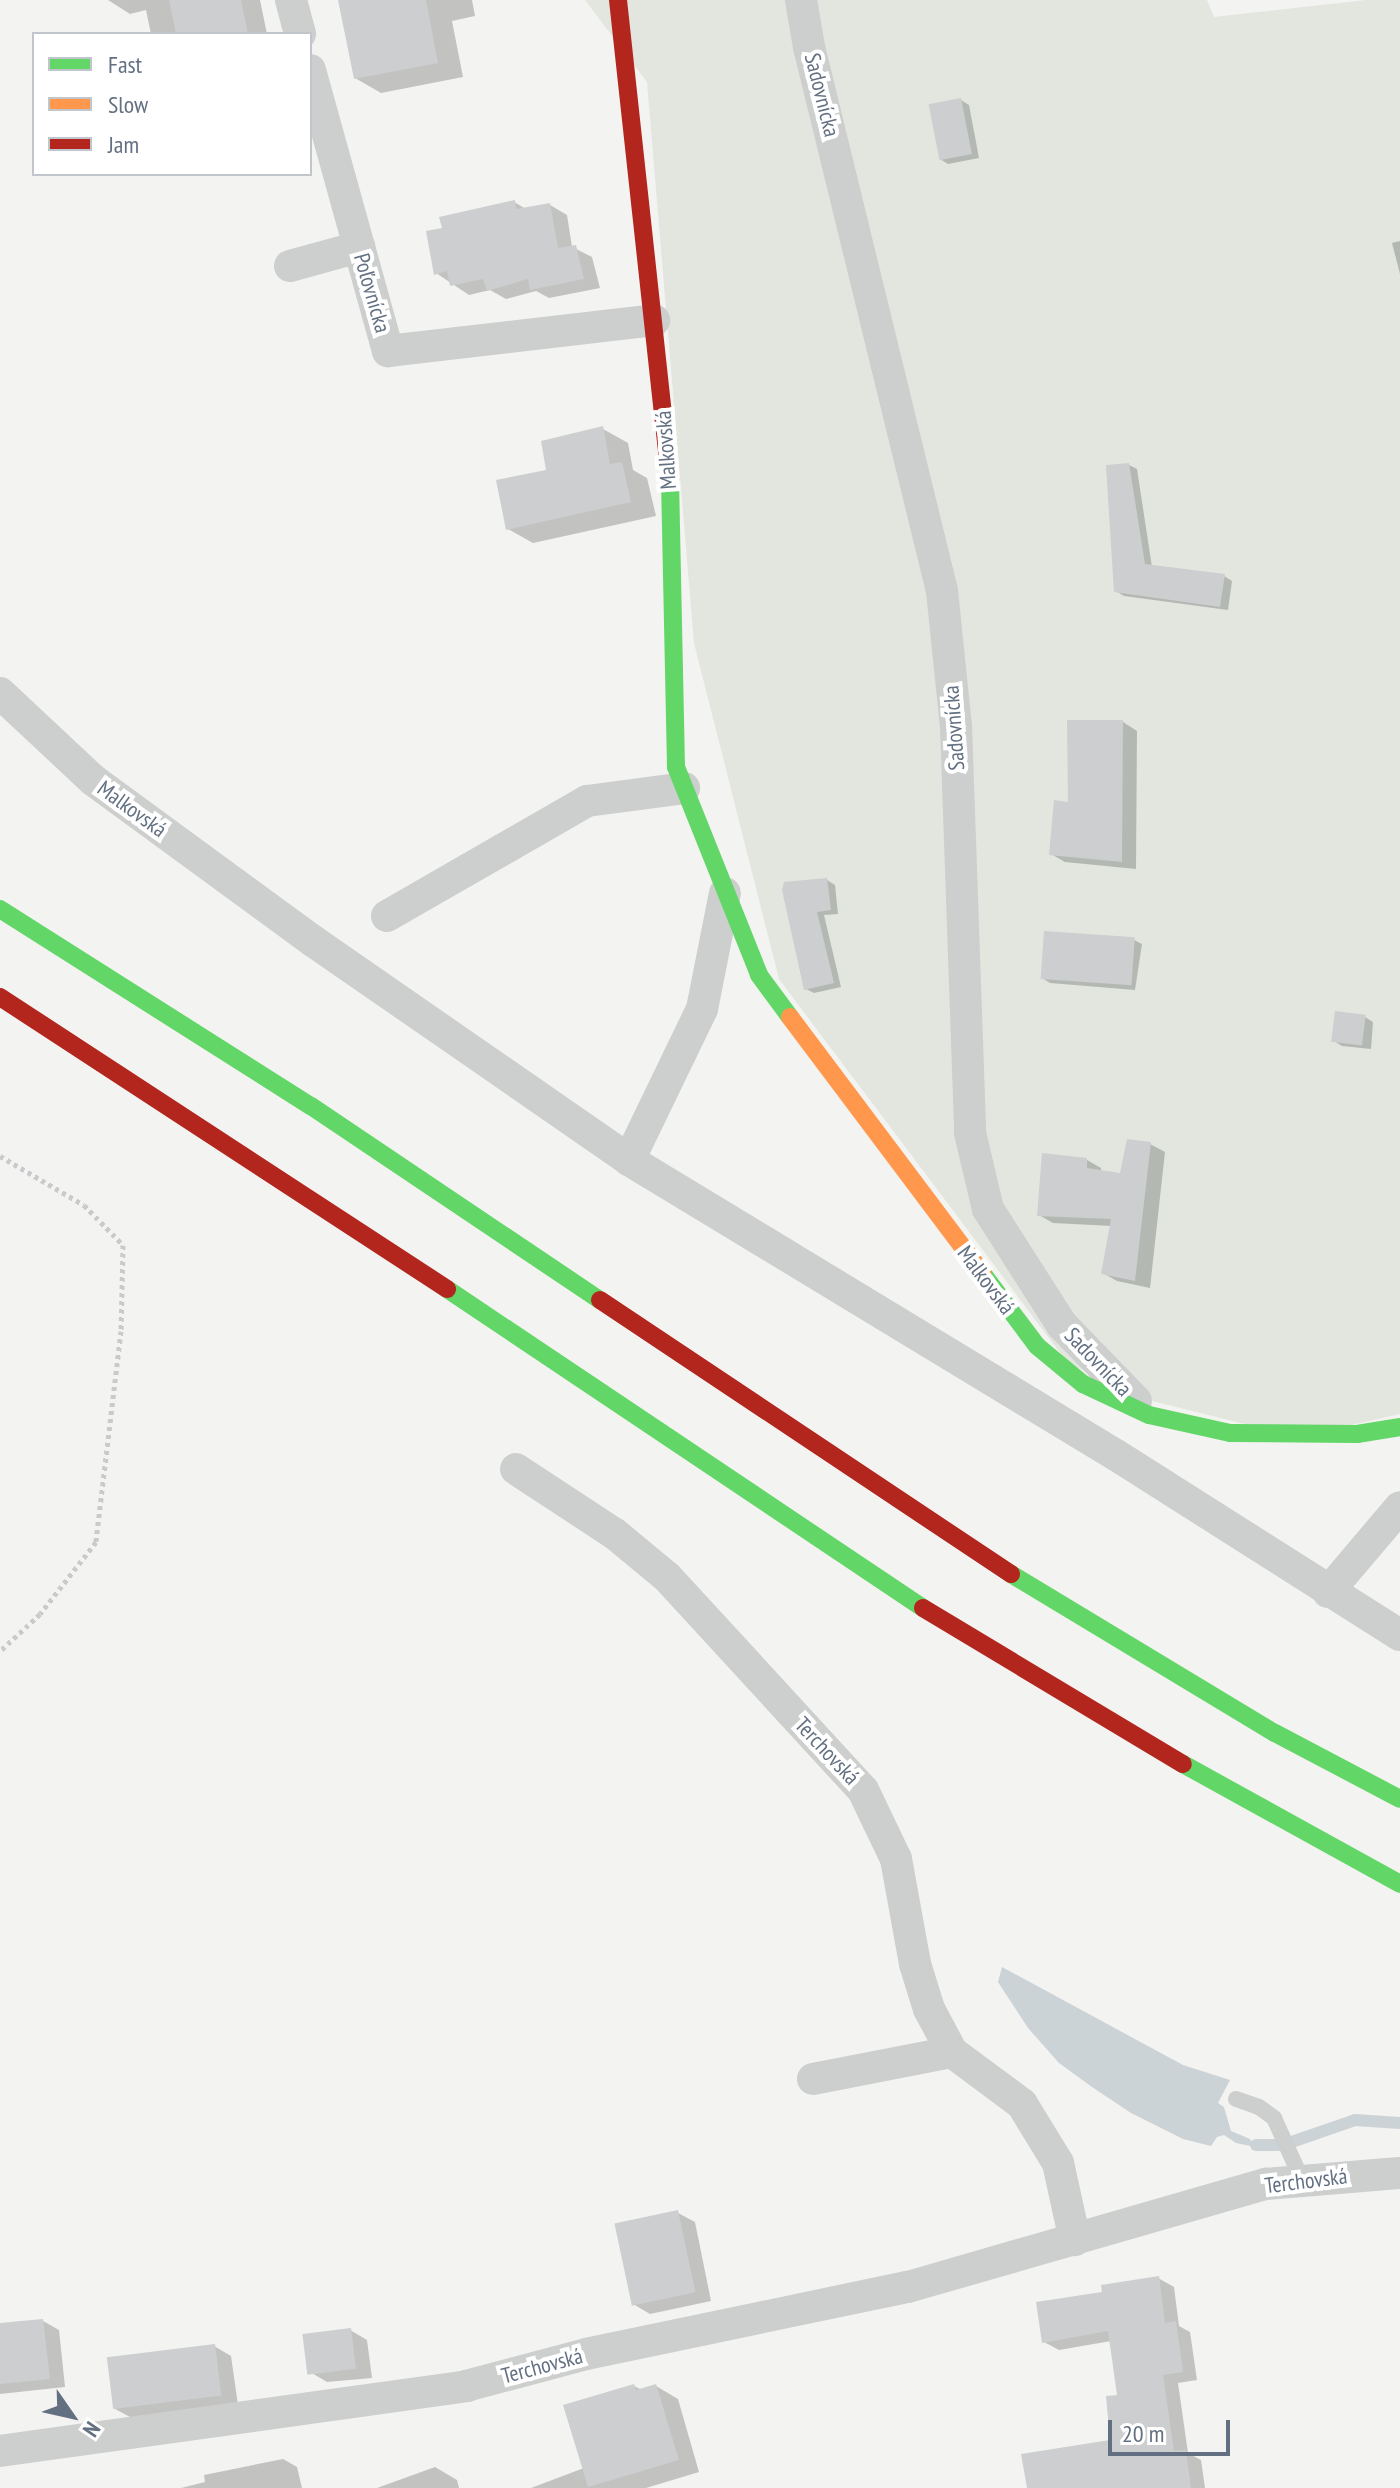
<!DOCTYPE html>
<html>
<head>
<meta charset="utf-8">
<style>
	body { margin:0 }
	#map { position:relative; width:1400px; height:2488px; overflow:hidden; background:#f3f3f1; font-family:"PT Sans Narrow",sans-serif }
	div>[style] { position:absolute }
	[style*='--x'] { left:calc(var(--x)*1px); top:calc(var(--y)*1px); width:calc(var(--w)*1px); rotate:calc(var(--a)*1deg) }
	.green>* { inset:0; background:#e2e6df }
	.water>* { inset:0; background:#ccd3d7 }
	.shadow>* { inset:0; background:#0003 }
	.stream>* { height:12px; margin:-6px; padding:0 6px; transform-origin:6px; border-radius:6px; background:#ccd3d7 }
	.building>* { inset:0; background:#cdcecf; transform-origin:0 0 }
	.path>* { height:5px; margin-top:-2.5px; transform-origin:0; background:repeating-linear-gradient(90deg,#c9cacb 0 4px,transparent 0 8px) }
	.lane>* { height:16px; margin:-8px; padding:0 8px; transform-origin:8px; border-radius:8px; background:#cdcece }
	.street>* { height:32px; margin:-16px; padding:0 16px; transform-origin:16px; border-radius:16px; background:#cdcece }
	.fast>* { height:18px; margin:-9px; padding:0 9px; transform-origin:9px; border-radius:9px; background:#63d668 }
	.slow>* { height:18px; margin:-9px; padding:0 9px; transform-origin:9px; border-radius:9px; background:#ff974d }
	.jam>* { height:18px; margin:-9px; padding:0 9px; transform-origin:9px; border-radius:9px; background:#b3261e }
	span { translate:-50% -50%; white-space:nowrap; text-align:center; line-height:1.15; -webkit-text-stroke:8px #fff; paint-order:stroke }
	.street-label { font-size:22px; color:#637082 }
	.legend { position:absolute; left:32px; top:32px; width:280px; height:144px; box-sizing:border-box; background:#fff; border:2px solid #c1c6cd; margin:0; padding:10px 14px; list-style:none; font-size:24px; color:#637082 }
	.legend li { display:flex; align-items:center; gap:16px; height:40px }
	.legend b { width:40px; border:2px solid #c1c6cd }
	.north { position:absolute; left:32px; top:2376px; width:80px; height:80px; -webkit-text-stroke:6px #fff; paint-order:stroke; rotate:124deg; font-size:22px; font-weight:700; line-height:32px; text-align:center; color:#637082 }
	.north::after { content:''; display:block; margin:auto; width:28px; height:36px; background:#637082; clip-path:polygon(50% 0,100% 100%,50% 72%,0 100%) }
	.scale { position:absolute; left:1108px; top:2420px; width:122px; height:36px; box-sizing:border-box; border:4px solid #637082; border-top:0; padding-left:10px; font-size:24px; line-height:28px; white-space:nowrap; color:#637082; -webkit-text-stroke:6px #fff; paint-order:stroke }
</style>
</head>
<body>
<div id="map">
	<div class="green">
		<i style="clip-path:polygon(585px 0,1207px 0,1214px 17px,1366px 0,1400px 0,1400px 1414px,1297px 1437px,1132px 1396px,1067px 1362px,779px 979px,694px 643px,647px 82px)"></i>
	</div>
	<div class="water">
		<i style="clip-path:polygon(1002px 1967px,1183px 2065px,1230px 2080px,1218px 2103px,1224px 2107px,1231px 2131px,1250px 2139px,1255px 2147px,1236px 2143px,1224px 2135px,1217px 2137px,1211px 2146px,1183px 2139px,1131px 2113px,1092px 2087px,1059px 2063px,1028px 2028px,998px 1982px)"></i>
	</div>
	<div class="shadow">
		<i style="clip-path:polygon(260px 0,267px 34px,151px 34px,146px 10px,130px 14px,108px 0)"></i>
		<i style="clip-path:polygon(340px 0,472px 0,475px 16px,452px 21px,463px 77px,381px 93px,355px 78px)"></i>
		<i style="clip-path:polygon(961px 100px,969px 105px,979px 158px,948px 164px,940px 159px)"></i>
		<i style="clip-path:polygon(514px 202px,526px 209px,550px 205px,567px 215px,572px 247px,592px 257px,600px 288px,549px 298px,536px 291px,506px 299px,490px 290px,469px 295px,436px 273px,444px 230px)"></i>
		<i style="clip-path:polygon(1400px 241px,1400px 274px,1392px 243px)"></i>
		<i style="clip-path:polygon(603px 429px,628px 443px,633px 470px,647px 478px,656px 516px,533px 543px,508px 529px,548px 471px)"></i>
		<i style="clip-path:polygon(1129px 465px,1137px 469px,1152px 567px,1224px 576px,1232px 581px,1228px 610px,1124px 596px,1116px 591px)"></i>
		<i style="clip-path:polygon(1123px 722px,1137px 731px,1136px 869px,1065px 862px,1051px 854px,1070px 804px)"></i>
		<i style="clip-path:polygon(827px 880px,835px 885px,838px 914px,824px 915px,841px 987px,814px 993px,806px 989px,784px 890px)"></i>
		<i style="clip-path:polygon(1134px 940px,1142px 944px,1135px 990px,1050px 983px,1042px 978px)"></i>
		<i style="clip-path:polygon(1365px 1017px,1373px 1022px,1371px 1049px,1342px 1046px,1334px 1041px)"></i>
		<i style="clip-path:polygon(1150px 1144px,1165px 1152px,1150px 1288px,1117px 1281px,1103px 1273px,1112px 1226px,1053px 1223px,1039px 1215px,1087px 1160px,1101px 1168px,1101px 1172px,1122px 1176px)"></i>
		<i style="clip-path:polygon(678px 2213px,695px 2222px,711px 2301px,650px 2314px,633px 2304px)"></i>
		<i style="clip-path:polygon(1158px 2278px,1174px 2287px,1179px 2326px,1190px 2332px,1197px 2380px,1178px 2383px,1188px 2453px,1201px 2460px,1205px 2488px,1029px 2488px,1112px 2441px,1120px 2397px,1111px 2341px,1059px 2350px,1044px 2342px,1104px 2293px)"></i>
		<i style="clip-path:polygon(43px 2321px,59px 2330px,65px 2387px,0 2394px,0 2325px)"></i>
		<i style="clip-path:polygon(350px 2330px,367px 2340px,372px 2378px,327px 2382px,310px 2372px)"></i>
		<i style="clip-path:polygon(214px 2346px,231px 2356px,238px 2405px,132px 2418px,115px 2409px)"></i>
		<i style="clip-path:polygon(634px 2386px,642px 2390px,656px 2386px,678px 2399px,699px 2472px,646px 2488px,531px 2488px,584px 2468px)"></i>
		<i style="clip-path:polygon(283px 2459px,297px 2467px,302px 2488px,181px 2488px,205px 2482px,204px 2475px)"></i>
		<i style="clip-path:polygon(435px 2467px,457px 2480px,459px 2488px,377px 2488px)"></i>
	</div>
	<div class="stream">
		<i style="--x:1256;--y:2145;--w:27;--a:0"></i>
		<i style="--x:1283;--y:2145;--w:76;--a:-19.1"></i>
		<i style="--x:1355;--y:2120;--w:45;--a:3.8"></i>
	</div>
	<div class="building">
		<i style="clip-path:polygon(169px 0,241px 0,248px 34px,176px 34px)"></i>
		<i style="clip-path:polygon(338px 0,426px 0,438px 63px,354px 79px)"></i>
		<i style="left:961px;top:98px;width:57px;height:33px;rotate:79deg"></i>
		<i style="clip-path:polygon(515px 200px,516px 209px,550px 203px,558px 248px,576px 245px,584px 279px,530px 290px,528px 279px,487px 291px,483px 279px,450px 286px,447px 271px,434px 275px,426px 231px,442px 228px,439px 217px)"></i>
		<i style="clip-path:polygon(603px 426px,610px 464px,622px 462px,631px 502px,506px 530px,496px 480px,546px 470px,541px 441px)"></i>
		<i style="clip-path:polygon(1129px 463px,1145px 564px,1225px 574px,1220px 607px,1114px 592px,1106px 465px)"></i>
		<i style="clip-path:polygon(1067px 720px,1123px 720px,1122px 862px,1049px 855px,1054px 800px,1068px 802px)"></i>
		<i style="clip-path:polygon(827px 878px,831px 910px,817px 912px,834px 983px,804px 990px,782px 890px,784px 882px)"></i>
		<i style="left:1044px;top:931px;width:91px;height:48px;rotate:4deg"></i>
		<i style="left:1335px;top:1011px;width:31px;height:31px;rotate:7deg"></i>
		<i style="clip-path:polygon(1127px 1139px,1151px 1142px,1135px 1281px,1101px 1274px,1111px 1219px,1037px 1216px,1042px 1153px,1087px 1158px,1087px 1168px,1120px 1173px)"></i>
		<i style="left:678px;top:2210px;width:84px;height:65px;rotate:78deg"></i>
		<i style="clip-path:polygon(1159px 2276px,1165px 2323px,1176px 2321px,1183px 2372px,1163px 2375px,1174px 2451px,1186px 2450px,1191px 2488px,1027px 2488px,1021px 2454px,1110px 2440px,1106px 2396px,1117px 2395px,1108px 2331px,1042px 2343px,1036px 2302px,1102px 2292px,1101px 2285px)"></i>
		<i style="clip-path:polygon(43px 2319px,50px 2379px,0 2384px,0 2323px)"></i>
		<i style="left:351px;top:2328px;width:41px;height:49px;rotate:83deg"></i>
		<i style="left:215px;top:2344px;width:52px;height:109px;rotate:83deg"></i>
		<i style="clip-path:polygon(634px 2384px,636px 2390px,656px 2384px,679px 2460px,588px 2487px,563px 2405px)"></i>
	</div>
	<div class="path">
		<i style="--x:0;--y:1156;--w:97;--a:30.3"></i>
		<i style="--x:84;--y:1205;--w:56;--a:45.7"></i>
		<i style="--x:123;--y:1245;--w:86;--a:91.3"></i>
		<i style="--x:121;--y:1331;--w:212;--a:96.8"></i>
		<i style="--x:96;--y:1542;--w:91;--a:127.9"></i>
		<i style="--x:40;--y:1614;--w:54;--a:137.2"></i>
	</div>
	<div class="lane">
		<i style="--x:1236;--y:2099;--w:24;--a:19"></i>
		<i style="--x:1259;--y:2107;--w:19;--a:36"></i>
		<i style="--x:1274;--y:2118;--w:68;--a:65.7"></i>
	</div>
	<div class="street">
		<i style="--x:291;--y:0;--w:35;--a:75"></i>
		<i style="--x:801;--y:0;--w:48;--a:80.3"></i>
		<i style="--x:809;--y:47;--w:560;--a:76.26"></i>
		<i style="--x:942;--y:591;--w:136;--a:84.1"></i>
		<i style="--x:956;--y:726;--w:407;--a:88"></i>
		<i style="--x:970;--y:1133;--w:78;--a:76.7"></i>
		<i style="--x:988;--y:1209;--w:138;--a:57.5"></i>
		<i style="--x:1062;--y:1325;--w:106;--a:45.8"></i>
		<i style="--x:310;--y:70;--w:292;--a:74.5"></i>
		<i style="--x:388;--y:351;--w:268;--a:-6.6"></i>
		<i style="--x:290;--y:266;--w:72;--a:-15.4"></i>
		<i style="--x:0;--y:693;--w:127;--a:43.1"></i>
		<i style="--x:93;--y:780;--w:273;--a:36.2"></i>
		<i style="--x:313;--y:941;--w:384;--a:34.7"></i>
		<i style="--x:629;--y:1160;--w:569;--a:31.21"></i>
		<i style="--x:1116;--y:1455;--w:336;--a:32.4"></i>
		<i style="--x:387;--y:916;--w:231;--a:-29.9"></i>
		<i style="--x:587;--y:801;--w:98;--a:-7.6"></i>
		<i style="--x:629;--y:1160;--w:168;--a:-64.2"></i>
		<i style="--x:702;--y:1009;--w:118;--a:-78.8"></i>
		<i style="--x:516;--y:1469;--w:118;--a:33.3"></i>
		<i style="--x:615;--y:1534;--w:67;--a:39.6"></i>
		<i style="--x:667;--y:1577;--w:289;--a:47.4"></i>
		<i style="--x:863;--y:1790;--w:76;--a:64.4"></i>
		<i style="--x:896;--y:1859;--w:107;--a:79.7"></i>
		<i style="--x:915;--y:1964;--w:47;--a:72.7"></i>
		<i style="--x:929;--y:2009;--w:49;--a:61.9"></i>
		<i style="--x:952;--y:2052;--w:87;--a:36.6"></i>
		<i style="--x:1022;--y:2104;--w:69;--a:58.6"></i>
		<i style="--x:1058;--y:2163;--w:79;--a:77.6"></i>
		<i style="--x:1328;--y:1592;--w:111;--a:-49.7"></i>
		<i style="--x:813;--y:2079;--w:142;--a:-11"></i>
		<i style="--x:0;--y:2451;--w:471;--a:-7.9"></i>
		<i style="--x:466;--y:2386;--w:124;--a:-14.9"></i>
		<i style="--x:586;--y:2354;--w:329;--a:-11.8"></i>
		<i style="--x:908;--y:2287;--w:373;--a:-16.1"></i>
		<i style="--x:1266;--y:2184;--w:134;--a:-4.7"></i>
	</div>
	<div class="fast">
		<i style="--x:670;--y:480;--w:287;--a:88.8"></i>
		<i style="--x:676;--y:767;--w:224;--a:68.2"></i>
		<i style="--x:759;--y:975;--w:52;--a:53.6"></i>
		<i style="--x:0;--y:909;--w:368;--a:32.4"></i>
		<i style="--x:311;--y:1106;--w:348;--a:33.9"></i>
		<i style="--x:983;--y:1274;--w:90;--a:53.1"></i>
		<i style="--x:1037;--y:1346;--w:60;--a:39.6"></i>
		<i style="--x:1083;--y:1384;--w:73;--a:25.2"></i>
		<i style="--x:1149;--y:1415;--w:83;--a:12.5"></i>
		<i style="--x:1230;--y:1433;--w:127;--a:0.5"></i>
		<i style="--x:1357;--y:1434;--w:44;--a:-9.2"></i>
		<i style="--x:447;--y:1289;--w:573;--a:33.83"></i>
		<i style="--x:1011;--y:1574;--w:308;--a:31.1"></i>
		<i style="--x:1275;--y:1733;--w:141;--a:27.8"></i>
		<i style="--x:1183;--y:1764;--w:248;--a:28.9"></i>
	</div>
	<div class="slow">
		<i style="--x:790;--y:1017;--w:321;--a:53.1"></i>
	</div>
	<div class="jam">
		<i style="--x:618;--y:0;--w:483;--a:83.8"></i>
		<i style="--x:0;--y:997;--w:534;--a:33.15"></i>
		<i style="--x:600;--y:1300;--w:494;--a:33.7"></i>
		<i style="--x:923;--y:1608;--w:303;--a:31"></i>
	</div>
	<div class="street-label">
		<span style="left:822px;top:95px;rotate:76deg">Sadovnícka</span>
		<span style="left:372px;top:293px;rotate:74deg">Poľovnícka</span>
		<span style="left:666px;top:450px;rotate:-94deg">Malkovská</span>
		<span style="left:954px;top:728px;rotate:-94deg">Sadovnícka</span>
		<span style="left:132px;top:809px;rotate:36deg">Malkovská</span>
		<span style="left:986px;top:1280px;rotate:53deg">Malkovská</span>
		<span style="left:1098px;top:1362px;rotate:46deg">Sadovnícka</span>
		<span style="left:827px;top:1751px;rotate:47deg">Terchovská</span>
		<span style="left:1306px;top:2181px;rotate:-7deg">Terchovská</span>
		<span style="left:542px;top:2366px;rotate:-15deg">Terchovská</span>
	</div>
	<ul class="legend">
	<li><b style="height:10px;background:#63d668"></b>Fast</li>
	<li><b style="height:10px;background:#ff974d"></b>Slow</li>
	<li><b style="height:10px;background:#b3261e"></b>Jam</li>
	</ul>
	<div class="north">N</div>
	<div class="scale">20 m</div>
</div>
</body>
</html>
